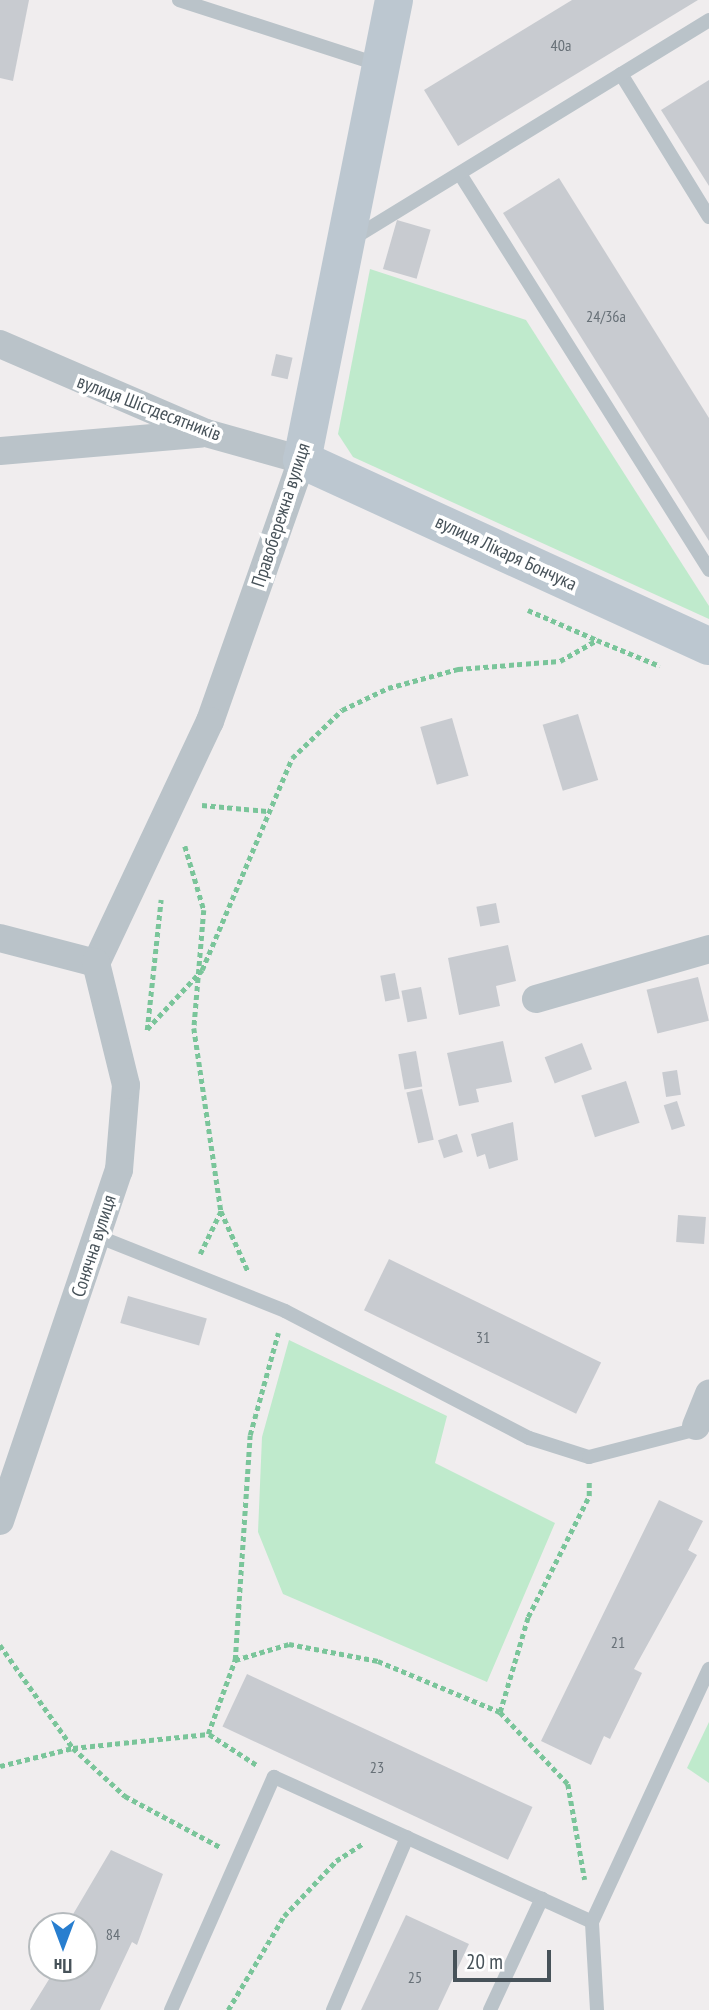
<!DOCTYPE html>
<html>
<head>
<meta charset="utf-8">
<style>
	body { margin:0 }
	#map { position:relative; width:709px; height:2010px; overflow:hidden; background:#f0edee; font-family:"PT Sans Narrow",sans-serif }
	div>[style] { position:absolute }
	[style*='--x'] { left:calc(var(--x)*1px); top:calc(var(--y)*1px); width:calc(var(--w)*1px); rotate:calc(var(--a)*1deg) }
	.green>* { inset:0; background:#bfeacc }
	.building>* { inset:0; background:#c8cbd0; transform-origin:0 0 }
	.path>* { height:4.5px; margin-top:-2.25px; transform-origin:0; background:repeating-linear-gradient(90deg,#7ac59a 0 5px,transparent 0 8.5px) }
	.lane>* { height:14px; margin:-7px; padding:0 7px; transform-origin:7px; border-radius:7px; background:#bac3c9 }
	.street>* { height:28px; margin:-14px; padding:0 14px; transform-origin:14px; border-radius:14px; background:#bac3c9 }
	.secondary>* { height:38px; margin:-19px; padding:0 19px; transform-origin:19px; border-radius:19px; background:#bcc7d0 }
	span { translate:-50% -50%; white-space:nowrap; text-align:center; line-height:1.15; -webkit-text-stroke:7px #fff; paint-order:stroke }
	.number-label { font-size:16px; color:#677077 }
	.number-label span { -webkit-text-stroke-width:0 }
	.street-label { font-size:19px; color:#475259 }
	.north { position:absolute; left:28px; top:1912px; width:70px; height:70px; box-sizing:border-box; background:#fff; border:2px solid #b5babd; border-radius:50%; rotate:180deg; font-size:19px; font-weight:700; line-height:28px; text-align:center; color:#475259 }
	.north::after { content:''; display:block; margin:auto; width:24px; height:32px; background:#287ecf; clip-path:polygon(50% 0,100% 100%,50% 72%,0 100%) }
	.scale { position:absolute; left:453px; top:1950px; width:98px; height:32px; box-sizing:border-box; border:4px solid #475259; border-top:0; padding-left:9px; font-size:21px; line-height:24px; white-space:nowrap; color:#475259; -webkit-text-stroke:5px #fff; paint-order:stroke }
</style>
</head>
<body>
<div id="map">
	<div class="green">
		<i style="clip-path:polygon(370px 269px,526px 320px,709px 606px,709px 619px,353px 457px,338px 434px)"></i>
		<i style="clip-path:polygon(289px 1340px,447px 1416px,435px 1463px,555px 1523px,487px 1682px,283px 1594px,258px 1532px,262px 1437px)"></i>
		<i style="clip-path:polygon(709px 1722px,709px 1783px,687px 1768px)"></i>
	</div>
	<div class="building">
		<i style="clip-path:polygon(0 0,29px 0,13px 81px,0 78px)"></i>
		<i style="clip-path:polygon(572px 0,698px 0,458px 146px,424px 90px)"></i>
		<i style="clip-path:polygon(709px 80px,709px 186px,661px 110px)"></i>
		<i style="clip-path:polygon(559px 178px,709px 418px,709px 541px,503px 213px)"></i>
		<i style="left:397px;top:220px;width:35px;height:51px;rotate:16deg"></i>
		<i style="left:276px;top:354px;width:17px;height:22px;rotate:13deg"></i>
		<i style="left:578px;top:714px;width:69px;height:37px;rotate:73deg"></i>
		<i style="left:452px;top:718px;width:60px;height:33px;rotate:74deg"></i>
		<i style="left:496px;top:903px;width:20px;height:20px;rotate:79deg"></i>
		<i style="clip-path:polygon(508px 945px,516px 981px,496px 986px,500px 1006px,459px 1015px,448px 958px)"></i>
		<i style="left:395px;top:973px;width:26px;height:15px;rotate:79deg"></i>
		<i style="left:698px;top:977px;width:45px;height:53px;rotate:76deg"></i>
		<i style="left:421px;top:987px;width:32px;height:20px;rotate:79deg"></i>
		<i style="clip-path:polygon(503px 1041px,512px 1082px,476px 1089px,479px 1102px,459px 1106px,447px 1053px)"></i>
		<i style="left:582px;top:1043px;width:28px;height:40px;rotate:69deg"></i>
		<i style="left:416px;top:1051px;width:36px;height:18px;rotate:80deg"></i>
		<i style="left:677px;top:1070px;width:25px;height:15px;rotate:81deg"></i>
		<i style="left:626px;top:1081px;width:44px;height:47px;rotate:72deg"></i>
		<i style="left:422px;top:1089px;width:52px;height:16px;rotate:77deg"></i>
		<i style="left:677px;top:1101px;width:26px;height:14px;rotate:72deg"></i>
		<i style="clip-path:polygon(513px 1122px,518px 1160px,489px 1169px,485px 1154px,477px 1157px,471px 1134px)"></i>
		<i style="left:457px;top:1134px;width:19px;height:20px;rotate:72deg"></i>
		<i style="left:678px;top:1215px;width:28px;height:27px;rotate:4deg"></i>
		<i style="left:389px;top:1259px;width:236px;height:57px;rotate:26deg"></i>
		<i style="left:128px;top:1296px;width:82px;height:28px;rotate:16deg"></i>
		<i style="clip-path:polygon(659px 1500px,703px 1521px,688px 1550px,697px 1555px,634px 1669px,642px 1673px,610px 1739px,604px 1736px,591px 1765px,541px 1741px)"></i>
		<i style="left:247px;top:1674px;width:315px;height:58px;rotate:25deg"></i>
		<i style="clip-path:polygon(111px 1850px,163px 1874px,137px 1945px,132px 1942px,100px 2010px,30px 2010px,56px 1968px,84px 1968px,84px 1926px,76px 1926px,79px 1920px,72px 1916px)"></i>
		<i style="clip-path:polygon(406px 1915px,469px 1944px,438px 2010px,361px 2010px)"></i>
	</div>
	<div class="path">
		<i style="--x:528;--y:610;--w:75;--a:23.5"></i>
		<i style="--x:202;--y:805;--w:65;--a:5.3"></i>
		<i style="--x:185;--y:846;--w:67;--a:73.5"></i>
		<i style="--x:204;--y:910;--w:118;--a:94.8"></i>
		<i style="--x:194;--y:1028;--w:185;--a:81.6"></i>
		<i style="--x:221;--y:1211;--w:66;--a:65.8"></i>
		<i style="--x:147;--y:1029;--w:81;--a:-47"></i>
		<i style="--x:202;--y:970;--w:230;--a:-67"></i>
		<i style="--x:292;--y:758;--w:69;--a:-43.8"></i>
		<i style="--x:342;--y:710;--w:51;--a:-25.6"></i>
		<i style="--x:388;--y:688;--w:73;--a:-15.2"></i>
		<i style="--x:458;--y:669;--w:102;--a:-4.5"></i>
		<i style="--x:560;--y:661;--w:43;--a:-29.6"></i>
		<i style="--x:597;--y:640;--w:68;--a:22.4"></i>
		<i style="--x:147;--y:1030;--w:131;--a:-83.9"></i>
		<i style="--x:200;--y:1254;--w:48;--a:-64"></i>
		<i style="--x:0;--y:1645;--w:126;--a:54.7"></i>
		<i style="--x:73;--y:1748;--w:71;--a:42.7"></i>
		<i style="--x:125;--y:1796;--w:108;--a:28.2"></i>
		<i style="--x:235;--y:1660;--w:56;--a:-16.5"></i>
		<i style="--x:289;--y:1644;--w:91;--a:10.8"></i>
		<i style="--x:378;--y:1661;--w:132;--a:22.7"></i>
		<i style="--x:500;--y:1712;--w:99;--a:46.6"></i>
		<i style="--x:568;--y:1784;--w:97;--a:80"></i>
		<i style="--x:500;--y:1712;--w:99;--a:-73.6"></i>
		<i style="--x:528;--y:1617;--w:136;--a:-63.2"></i>
		<i style="--x:589;--y:1496;--w:17;--a:-90"></i>
		<i style="--x:256;--y:1765;--w:57;--a:-147.1"></i>
		<i style="--x:208;--y:1734;--w:79;--a:-70"></i>
		<i style="--x:235;--y:1660;--w:225;--a:-86.2"></i>
		<i style="--x:250;--y:1435;--w:106;--a:-74.6"></i>
		<i style="--x:0;--y:1766;--w:75;--a:-13.9"></i>
		<i style="--x:73;--y:1748;--w:136;--a:-5.9"></i>
		<i style="--x:228;--y:2010;--w:109;--a:-59.2"></i>
		<i style="--x:284;--y:1916;--w:76;--a:-46.6"></i>
		<i style="--x:336;--y:1861;--w:33;--a:-33"></i>
	</div>
	<div class="lane">
		<i style="--x:179;--y:0;--w:211;--a:17.9"></i>
		<i style="--x:621;--y:74;--w:168;--a:58.4"></i>
		<i style="--x:460;--y:174;--w:468;--a:57.8"></i>
		<i style="--x:352;--y:239;--w:419;--a:-31.5"></i>
		<i style="--x:97;--y:1236;--w:202;--a:21.7"></i>
		<i style="--x:285;--y:1311;--w:275;--a:27.5"></i>
		<i style="--x:529;--y:1438;--w:63;--a:17.6"></i>
		<i style="--x:589;--y:1457;--w:116;--a:-14.5"></i>
		<i style="--x:171;--y:2010;--w:255;--a:-66.2"></i>
		<i style="--x:274;--y:1777;--w:349;--a:24.5"></i>
		<i style="--x:333;--y:2010;--w:188;--a:-66.8"></i>
		<i style="--x:490;--y:2010;--w:123;--a:-65.1"></i>
		<i style="--x:597;--y:2010;--w:88;--a:-93.3"></i>
		<i style="--x:592;--y:1922;--w:279;--a:-65.2"></i>
	</div>
	<div class="street">
		<i style="--x:0;--y:344;--w:224;--a:23.4"></i>
		<i style="--x:206;--y:433;--w:100;--a:15.7"></i>
		<i style="--x:302;--y:460;--w:277;--a:109.4"></i>
		<i style="--x:210;--y:721;--w:268;--a:115.2"></i>
		<i style="--x:0;--y:451;--w:200;--a:-4.9"></i>
		<i style="--x:0;--y:938;--w:99;--a:14.6"></i>
		<i style="--x:536;--y:999;--w:180;--a:-16.1"></i>
		<i style="--x:696;--y:1426;--w:35;--a:-68"></i>
		<i style="--x:0;--y:1521;--w:371;--a:-71.3"></i>
		<i style="--x:119;--y:1170;--w:85;--a:-85.3"></i>
		<i style="--x:126;--y:1085;--w:126;--a:-103.8"></i>
	</div>
	<div class="secondary">
		<i style="--x:394;--y:0;--w:469;--a:101.3"></i>
		<i style="--x:302;--y:460;--w:447;--a:24.6"></i>
	</div>
	<div class="number-label">
		<span style="left:561px;top:45px">40а</span>
		<span style="left:606px;top:316px">24/36а</span>
		<span style="left:483px;top:1337px">31</span>
		<span style="left:618px;top:1642px">21</span>
		<span style="left:377px;top:1767px">23</span>
		<span style="left:113px;top:1934px">84</span>
		<span style="left:415px;top:1977px">25</span>
	</div>
	<div class="street-label">
		<span style="left:149px;top:408px;rotate:21deg">вулиця Шістдесятників</span>
		<span style="left:281px;top:515px;rotate:-72deg">Правобережна вулиця</span>
		<span style="left:506px;top:553px;rotate:25deg">вулиця Лікаря Бончука</span>
		<span style="left:94px;top:1246px;rotate:-72deg">Сонячна вулиця</span>
	</div>
	<div class="north">Пн</div>
	<div class="scale">20 m</div>
</div>
</body>
</html>
